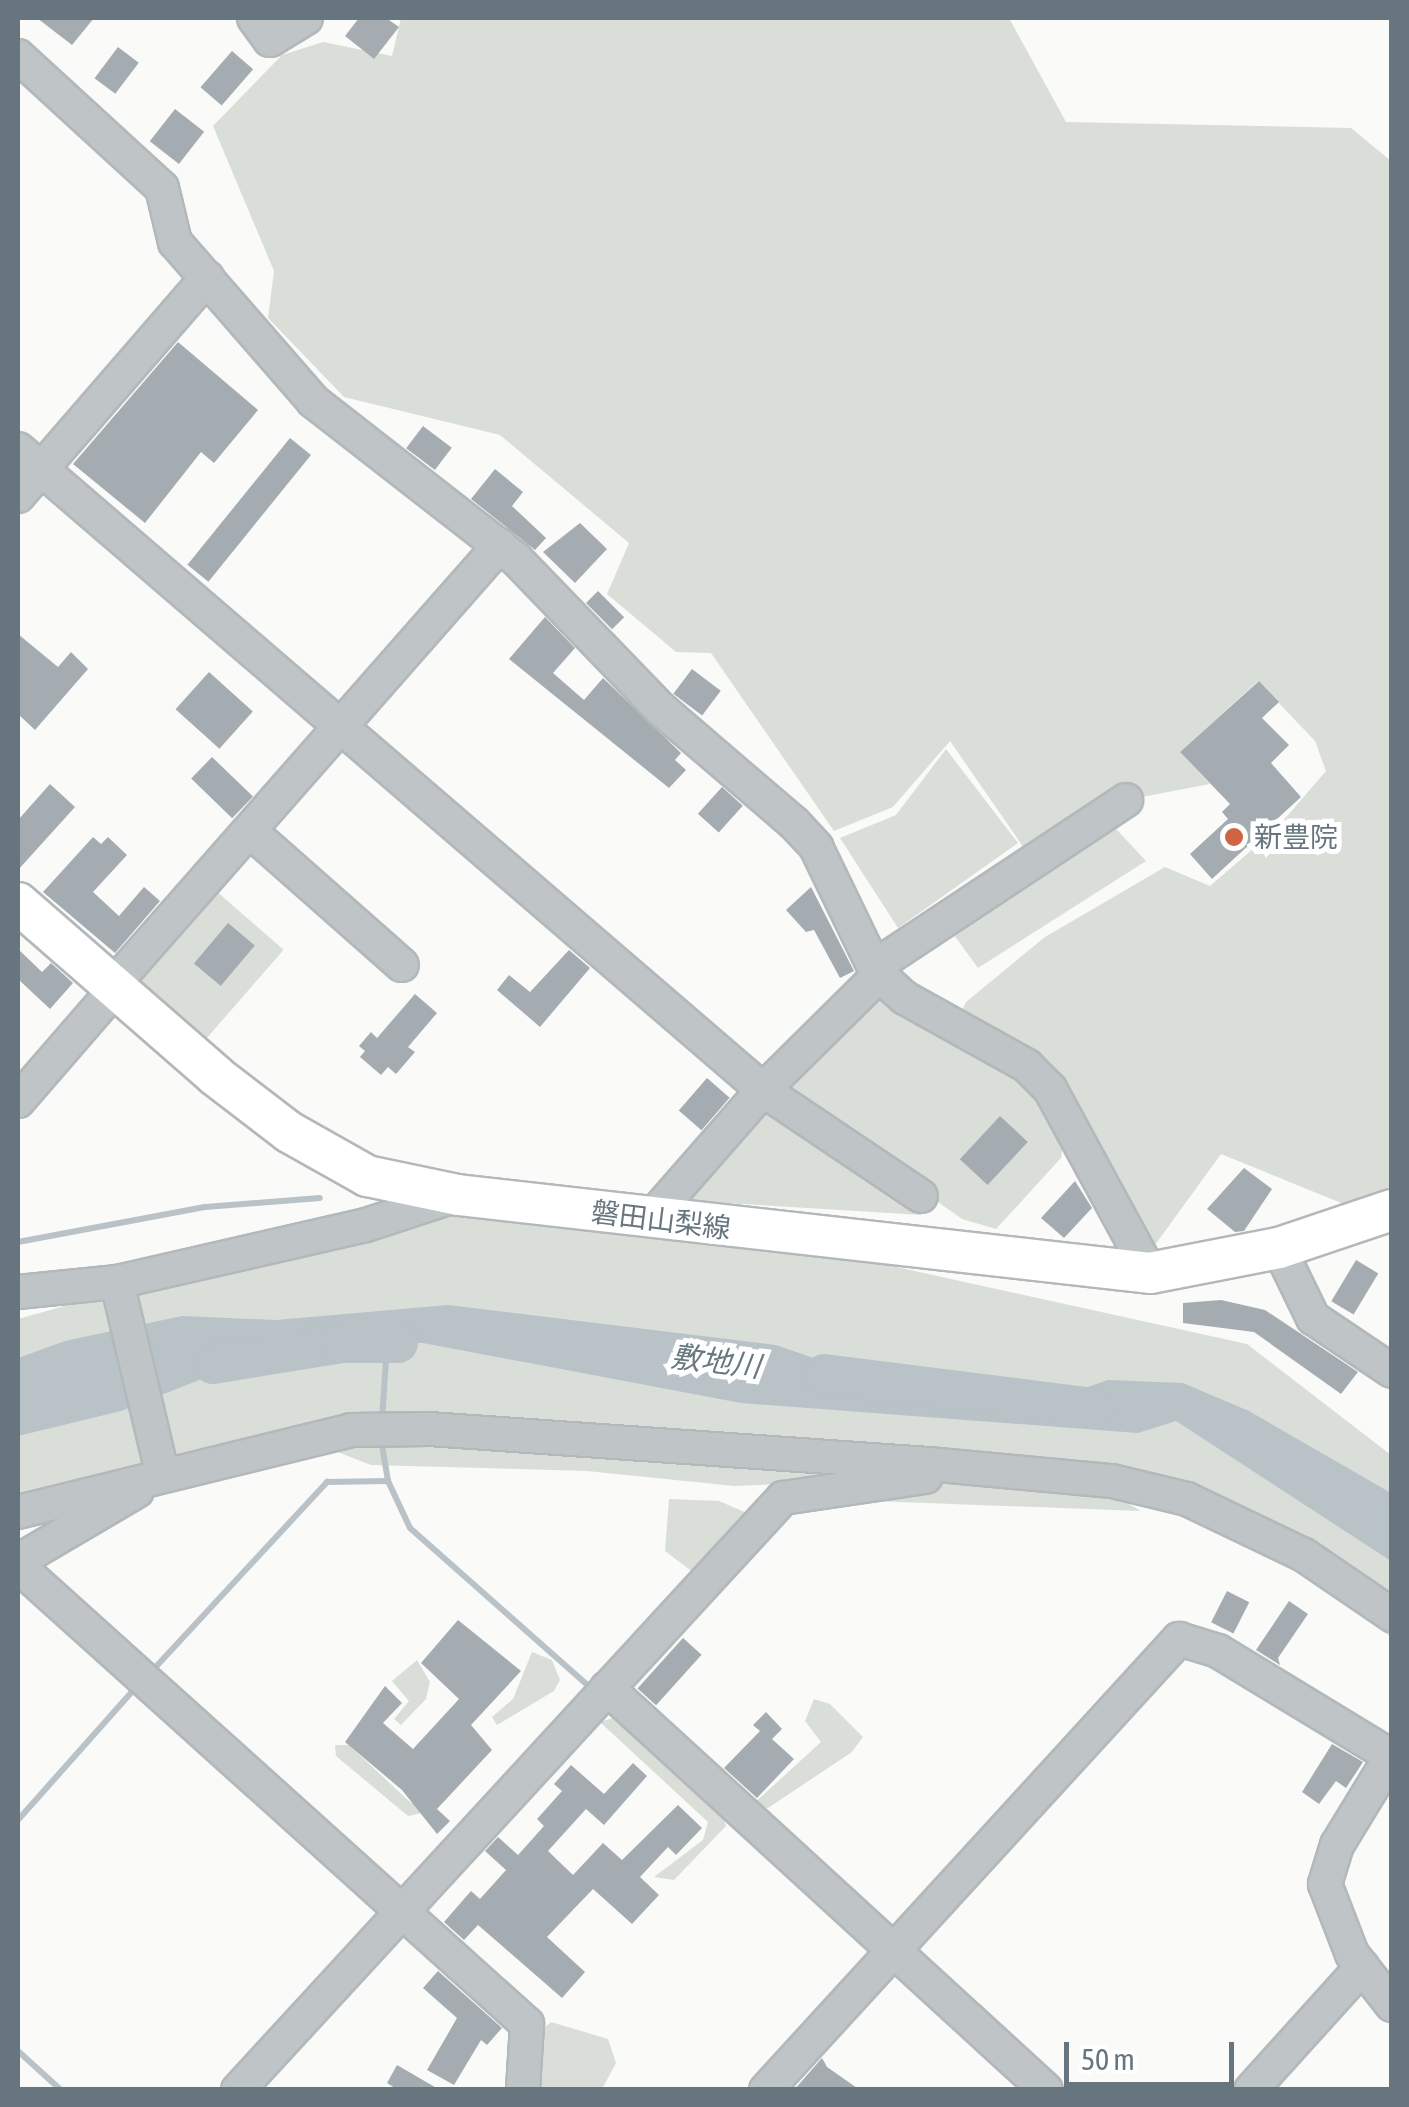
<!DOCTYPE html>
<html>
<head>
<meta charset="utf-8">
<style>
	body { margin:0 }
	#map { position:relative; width:1409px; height:2107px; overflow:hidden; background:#fafaf8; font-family:"Asap Condensed","Noto Sans JP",sans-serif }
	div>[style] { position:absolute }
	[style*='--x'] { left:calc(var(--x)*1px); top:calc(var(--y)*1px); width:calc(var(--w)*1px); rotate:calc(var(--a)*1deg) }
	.green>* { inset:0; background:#daded8; transform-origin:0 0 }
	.water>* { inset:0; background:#b9c2c7 }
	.stream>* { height:6px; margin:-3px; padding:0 3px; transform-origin:3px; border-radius:3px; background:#b9c2c7 }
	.river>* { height:40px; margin:-20px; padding:0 20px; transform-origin:20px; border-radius:20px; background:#b9c2c7 }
	.building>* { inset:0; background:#a4acb2; transform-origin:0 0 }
	.roads { filter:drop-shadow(2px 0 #b3b8bb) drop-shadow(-2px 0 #b3b8bb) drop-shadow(0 2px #b3b8bb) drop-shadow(0 -2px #b3b8bb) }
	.minor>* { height:32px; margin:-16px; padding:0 16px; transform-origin:16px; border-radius:16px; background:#bfc4c7 }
	.major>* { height:40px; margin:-20px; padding:0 20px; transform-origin:20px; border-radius:20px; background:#fff }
	.dots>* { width:28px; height:28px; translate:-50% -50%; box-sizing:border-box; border:5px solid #fff; border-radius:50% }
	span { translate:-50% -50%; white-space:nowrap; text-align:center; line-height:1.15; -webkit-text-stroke:10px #fff; paint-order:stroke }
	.poi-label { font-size:28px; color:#67757f }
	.left { translate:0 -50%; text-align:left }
	.street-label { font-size:28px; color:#67757f }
	.water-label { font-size:30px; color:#68797f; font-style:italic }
	.frame { position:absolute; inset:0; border:20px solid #67757f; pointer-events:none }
	.scale { position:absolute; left:1064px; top:2042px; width:170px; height:45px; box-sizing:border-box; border:5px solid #67757f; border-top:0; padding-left:12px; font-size:30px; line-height:35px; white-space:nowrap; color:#67757f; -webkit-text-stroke:8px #fff; paint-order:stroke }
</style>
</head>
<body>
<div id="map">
	<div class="green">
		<i style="clip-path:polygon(401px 18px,1009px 18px,1066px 122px,1351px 128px,1391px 161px,1391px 1208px,1373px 1216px,1221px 1154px,1155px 1245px,1067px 1120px,1061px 1158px,996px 1229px,962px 1219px,780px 1090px,876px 978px,955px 1025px,966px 1002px,1045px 937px,1165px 867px,1210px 886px,1275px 830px,1326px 771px,1315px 741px,1258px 681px,1180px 752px,1210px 784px,1126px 800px,1104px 816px,1146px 861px,978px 968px,949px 928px,1033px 861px,950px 741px,893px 807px,834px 831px,711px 653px,676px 652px,607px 594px,629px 543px,500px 435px,344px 397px,268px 318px,274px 271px,213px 126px,282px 55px,323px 42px,392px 56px)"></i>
		<i style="clip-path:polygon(946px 749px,1018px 843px,898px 928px,840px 838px,896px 815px)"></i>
		<i style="left:215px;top:890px;width:91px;height:118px;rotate:41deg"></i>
		<i style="clip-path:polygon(762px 1107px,922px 1215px,678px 1200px)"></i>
		<i style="clip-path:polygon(438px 1202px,710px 1226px,1247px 1344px,1391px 1455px,1391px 1637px,1180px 1484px,1102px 1489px,1141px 1511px,846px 1500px,901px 1479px,734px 1486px,587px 1471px,371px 1465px,327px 1448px,18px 1526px,18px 1319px)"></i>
		<i style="clip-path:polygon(669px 1499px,719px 1501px,747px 1513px,693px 1572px,665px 1551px)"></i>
		<i style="clip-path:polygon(532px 1652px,552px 1660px,560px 1680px,554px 1691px,497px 1725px,492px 1717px,513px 1699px)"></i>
		<i style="clip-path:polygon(417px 1660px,430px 1682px,426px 1699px,401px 1725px,394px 1719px,409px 1701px,392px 1681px)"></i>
		<i style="clip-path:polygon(814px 1699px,830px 1704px,863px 1737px,852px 1752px,768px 1808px,751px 1806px,821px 1742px,805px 1721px)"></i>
		<i style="clip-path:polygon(613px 1718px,721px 1809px,726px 1826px,674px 1880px,654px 1877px,703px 1840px,708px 1822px,600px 1722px)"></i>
		<i style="clip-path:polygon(335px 1745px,349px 1745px,411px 1803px,433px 1787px,422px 1813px,408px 1816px,336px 1756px)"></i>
		<i style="clip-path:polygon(551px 2022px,608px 2039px,616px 2063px,602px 2089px,531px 2089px,536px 2035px)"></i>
	</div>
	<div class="water">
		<i style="clip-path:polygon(448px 1305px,776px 1345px,877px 1380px,1047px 1401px,1108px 1380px,1183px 1383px,1249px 1411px,1391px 1493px,1391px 1561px,1176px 1421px,1138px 1433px,741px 1403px,423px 1343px,342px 1343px,257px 1357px,121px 1411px,18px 1436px,18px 1358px,65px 1341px,182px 1316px,276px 1320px)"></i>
	</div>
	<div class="stream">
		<i style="--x:18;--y:1242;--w:190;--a:-10.6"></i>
		<i style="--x:205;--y:1207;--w:115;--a:-4.5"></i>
		<i style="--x:382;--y:1421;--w:78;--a:-86.3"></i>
		<i style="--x:381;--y:1439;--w:43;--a:80.5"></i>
		<i style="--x:388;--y:1481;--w:52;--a:64.9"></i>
		<i style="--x:410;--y:1528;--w:243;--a:41.5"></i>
		<i style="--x:152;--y:1671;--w:258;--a:-47.2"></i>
		<i style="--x:327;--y:1482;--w:61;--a:-0.9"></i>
		<i style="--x:18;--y:1820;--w:178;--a:-48.4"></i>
		<i style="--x:18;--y:2051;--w:58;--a:42.2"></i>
	</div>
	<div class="river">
		<i style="--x:213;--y:1364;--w:131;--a:-9.2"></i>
		<i style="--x:342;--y:1343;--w:56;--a:0"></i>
		<i style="--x:824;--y:1374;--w:272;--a:7.2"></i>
	</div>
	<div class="building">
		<i style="clip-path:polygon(37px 18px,94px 18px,72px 45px)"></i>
		<i style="clip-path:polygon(359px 18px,386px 18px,399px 27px,374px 59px,345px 36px)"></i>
		<i style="left:118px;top:47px;width:26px;height:39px;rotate:37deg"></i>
		<i style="left:232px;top:51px;width:28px;height:48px;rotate:41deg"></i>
		<i style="left:175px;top:109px;width:37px;height:41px;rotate:38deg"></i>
		<i style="clip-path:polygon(178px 342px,258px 410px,214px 463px,201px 452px,145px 523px,73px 464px)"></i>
		<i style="left:423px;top:426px;width:36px;height:28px;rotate:37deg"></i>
		<i style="left:290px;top:438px;width:27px;height:163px;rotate:39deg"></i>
		<i style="clip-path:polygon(495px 469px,523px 492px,512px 506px,546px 538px,535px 550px,471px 499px)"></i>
		<i style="clip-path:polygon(580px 523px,607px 549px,575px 583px,543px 552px)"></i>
		<i style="left:598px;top:591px;width:37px;height:17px;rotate:45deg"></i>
		<i style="clip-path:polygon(545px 617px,575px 648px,553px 673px,584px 700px,603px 678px,681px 753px,675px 760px,686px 770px,669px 788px,509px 659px)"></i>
		<i style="clip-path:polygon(18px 634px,58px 667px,71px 652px,88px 669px,35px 730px,18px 714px)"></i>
		<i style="left:692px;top:669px;width:36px;height:31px;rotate:37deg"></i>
		<i style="left:209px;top:672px;width:59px;height:50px;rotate:42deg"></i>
		<i style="clip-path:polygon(1259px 681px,1279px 702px,1262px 718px,1289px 745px,1271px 763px,1301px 797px,1212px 879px,1190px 854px,1228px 819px,1222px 812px,1230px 804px,1180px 752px)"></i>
		<i style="left:212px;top:757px;width:57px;height:30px;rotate:44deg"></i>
		<i style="clip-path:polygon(50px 784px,75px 807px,18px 870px,18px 820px)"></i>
		<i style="left:722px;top:787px;width:28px;height:36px;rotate:42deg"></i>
		<i style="clip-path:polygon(93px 837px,101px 844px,108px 837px,127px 855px,93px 892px,119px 916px,144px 887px,160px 901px,115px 953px,43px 892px)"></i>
		<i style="clip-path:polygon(811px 887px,854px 971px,840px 978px,814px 930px,806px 932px,786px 910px)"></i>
		<i style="left:228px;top:923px;width:35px;height:53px;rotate:40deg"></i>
		<i style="clip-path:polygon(18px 949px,42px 972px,51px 963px,73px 983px,50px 1009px,18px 979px)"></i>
		<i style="clip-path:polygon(569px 950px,590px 968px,540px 1027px,497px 990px,509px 975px,530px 992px)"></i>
		<i style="clip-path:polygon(415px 994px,437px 1013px,408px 1047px,415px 1052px,396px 1074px,388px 1067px,381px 1075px,360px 1057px,365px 1051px,359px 1046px,371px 1032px,377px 1038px)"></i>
		<i style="left:707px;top:1078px;width:30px;height:43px;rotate:41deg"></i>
		<i style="left:1000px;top:1116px;width:38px;height:59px;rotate:43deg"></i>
		<i style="clip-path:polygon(1244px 1168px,1272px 1189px,1244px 1231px,1235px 1232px,1207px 1209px)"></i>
		<i style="clip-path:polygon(1075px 1181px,1092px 1208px,1064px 1238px,1041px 1218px)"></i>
		<i style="left:1356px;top:1260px;width:26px;height:48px;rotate:31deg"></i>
		<i style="clip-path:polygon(1221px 1300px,1265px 1310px,1358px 1372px,1341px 1394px,1254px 1332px,1183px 1323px,1183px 1303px)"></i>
		<i style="left:1227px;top:1591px;width:25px;height:35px;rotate:27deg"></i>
		<i style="clip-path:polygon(1289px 1601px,1308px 1614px,1278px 1658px,1280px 1665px,1256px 1650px)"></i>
		<i style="clip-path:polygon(458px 1620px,521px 1671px,471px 1725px,492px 1750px,437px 1809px,450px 1821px,437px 1834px,402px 1790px,345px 1742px,385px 1686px,402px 1703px,383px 1723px,413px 1749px,459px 1699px,421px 1663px)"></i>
		<i style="left:683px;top:1638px;width:25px;height:68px;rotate:42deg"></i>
		<i style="clip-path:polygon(766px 1712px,782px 1729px,772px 1739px,794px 1759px,757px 1798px,724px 1768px,760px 1731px,753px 1725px)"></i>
		<i style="clip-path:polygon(1332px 1744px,1363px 1762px,1346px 1788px,1336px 1781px,1319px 1804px,1302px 1792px)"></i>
		<i style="clip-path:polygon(633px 1763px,647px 1776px,604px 1825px,586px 1809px,548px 1851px,573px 1875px,603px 1843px,622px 1860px,678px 1805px,702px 1828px,676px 1855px,668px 1847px,640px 1877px,659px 1895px,632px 1924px,593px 1889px,547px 1937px,585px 1972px,562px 1998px,478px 1925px,464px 1940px,444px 1922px,471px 1891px,480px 1899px,506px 1870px,485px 1851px,498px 1837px,518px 1855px,544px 1826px,537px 1819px,562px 1791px,554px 1784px,571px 1765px,604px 1794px)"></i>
		<i style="clip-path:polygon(438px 1971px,502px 2028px,487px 2045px,481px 2040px,454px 2085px,427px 2070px,457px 2018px,423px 1988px)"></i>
		<i style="clip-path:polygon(822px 2058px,827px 2067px,860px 2090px,794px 2090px)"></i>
		<i style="clip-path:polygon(397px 2065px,440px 2090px,398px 2090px,387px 2083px)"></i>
	</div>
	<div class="roads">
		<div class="minor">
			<i style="--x:254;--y:18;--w:27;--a:54"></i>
			<i style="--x:270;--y:40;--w:42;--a:-31.4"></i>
			<i style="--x:18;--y:56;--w:195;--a:42.5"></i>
			<i style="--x:162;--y:188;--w:56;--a:76.5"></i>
			<i style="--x:175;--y:242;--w:211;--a:49"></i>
			<i style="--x:313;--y:401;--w:256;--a:37.9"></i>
			<i style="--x:515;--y:558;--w:211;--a:46"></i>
			<i style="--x:662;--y:710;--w:174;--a:40.6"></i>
			<i style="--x:794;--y:823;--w:33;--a:47"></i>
			<i style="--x:816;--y:847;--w:140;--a:64.2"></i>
			<i style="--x:877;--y:973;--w:38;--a:42"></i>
			<i style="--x:905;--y:998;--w:140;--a:29.1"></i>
			<i style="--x:1027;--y:1066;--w:33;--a:45"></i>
			<i style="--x:1050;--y:1089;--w:209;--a:61.5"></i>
			<i style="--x:18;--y:449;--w:983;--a:40.71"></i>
			<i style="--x:763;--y:1090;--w:190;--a:33.9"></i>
			<i style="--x:18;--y:496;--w:289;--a:-49.1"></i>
			<i style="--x:251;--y:832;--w:201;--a:41.4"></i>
			<i style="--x:113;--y:985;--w:586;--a:-48.67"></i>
			<i style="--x:18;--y:1101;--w:150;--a:-49.1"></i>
			<i style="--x:650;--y:1219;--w:171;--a:-48.8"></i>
			<i style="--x:763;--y:1090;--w:159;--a:-44.7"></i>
			<i style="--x:876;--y:978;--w:21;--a:-62"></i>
			<i style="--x:886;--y:959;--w:288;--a:-33.5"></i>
			<i style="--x:1279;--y:1248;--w:78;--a:64.1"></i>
			<i style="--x:1313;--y:1318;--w:95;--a:33.9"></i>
			<i style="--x:117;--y:1282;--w:199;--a:76.7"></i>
			<i style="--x:18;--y:1292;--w:100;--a:-5.8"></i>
			<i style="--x:117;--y:1282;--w:255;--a:-12.9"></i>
			<i style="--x:366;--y:1225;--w:97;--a:-18.1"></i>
			<i style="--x:18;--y:1512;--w:343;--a:-13.8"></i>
			<i style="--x:351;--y:1430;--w:78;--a:-0.7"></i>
			<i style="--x:429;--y:1429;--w:500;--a:4.01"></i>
			<i style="--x:928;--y:1464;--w:185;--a:5.3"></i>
			<i style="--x:1112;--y:1481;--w:77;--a:13.5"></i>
			<i style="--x:1187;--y:1499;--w:130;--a:25.6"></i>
			<i style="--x:1304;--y:1555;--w:107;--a:34.3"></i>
			<i style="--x:18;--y:1561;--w:138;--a:-30.5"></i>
			<i style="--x:18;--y:1566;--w:685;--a:41.98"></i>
			<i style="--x:527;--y:2024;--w:66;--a:93.5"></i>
			<i style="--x:607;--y:1688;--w:595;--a:42.48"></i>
			<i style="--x:1392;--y:1755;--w:105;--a:121.4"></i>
			<i style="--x:1337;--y:1845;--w:41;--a:107.1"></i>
			<i style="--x:1325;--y:1884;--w:75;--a:68.9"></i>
			<i style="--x:1352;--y:1954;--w:65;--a:51.9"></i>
			<i style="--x:238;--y:2090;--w:805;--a:-47.37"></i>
			<i style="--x:783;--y:1498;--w:144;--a:-8.4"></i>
			<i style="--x:766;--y:2090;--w:612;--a:-47.52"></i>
			<i style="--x:1179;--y:1639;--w:41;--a:17.1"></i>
			<i style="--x:1218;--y:1651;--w:202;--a:31.3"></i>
			<i style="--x:1251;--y:2090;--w:166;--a:-47.9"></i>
		</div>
		<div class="major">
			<i style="--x:18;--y:903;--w:263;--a:41.1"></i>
			<i style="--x:216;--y:1076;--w:92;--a:37.5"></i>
			<i style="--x:289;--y:1132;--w:90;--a:29.4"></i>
			<i style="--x:367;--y:1176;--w:93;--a:11.8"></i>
			<i style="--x:458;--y:1195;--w:696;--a:6.43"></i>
			<i style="--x:1150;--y:1273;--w:131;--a:-11"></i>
			<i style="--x:1279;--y:1248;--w:119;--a:-18.6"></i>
		</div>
	</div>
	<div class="dots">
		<i style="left:1234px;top:837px;background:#cf6443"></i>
	</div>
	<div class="poi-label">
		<span class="left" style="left:1254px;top:837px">新豊院</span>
	</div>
	<div class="street-label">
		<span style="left:661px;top:1220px;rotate:7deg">磐田山梨線</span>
	</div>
	<div class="water-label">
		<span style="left:716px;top:1361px;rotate:7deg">敷地川</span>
	</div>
	<div class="frame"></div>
	<div class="scale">50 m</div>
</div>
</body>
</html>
